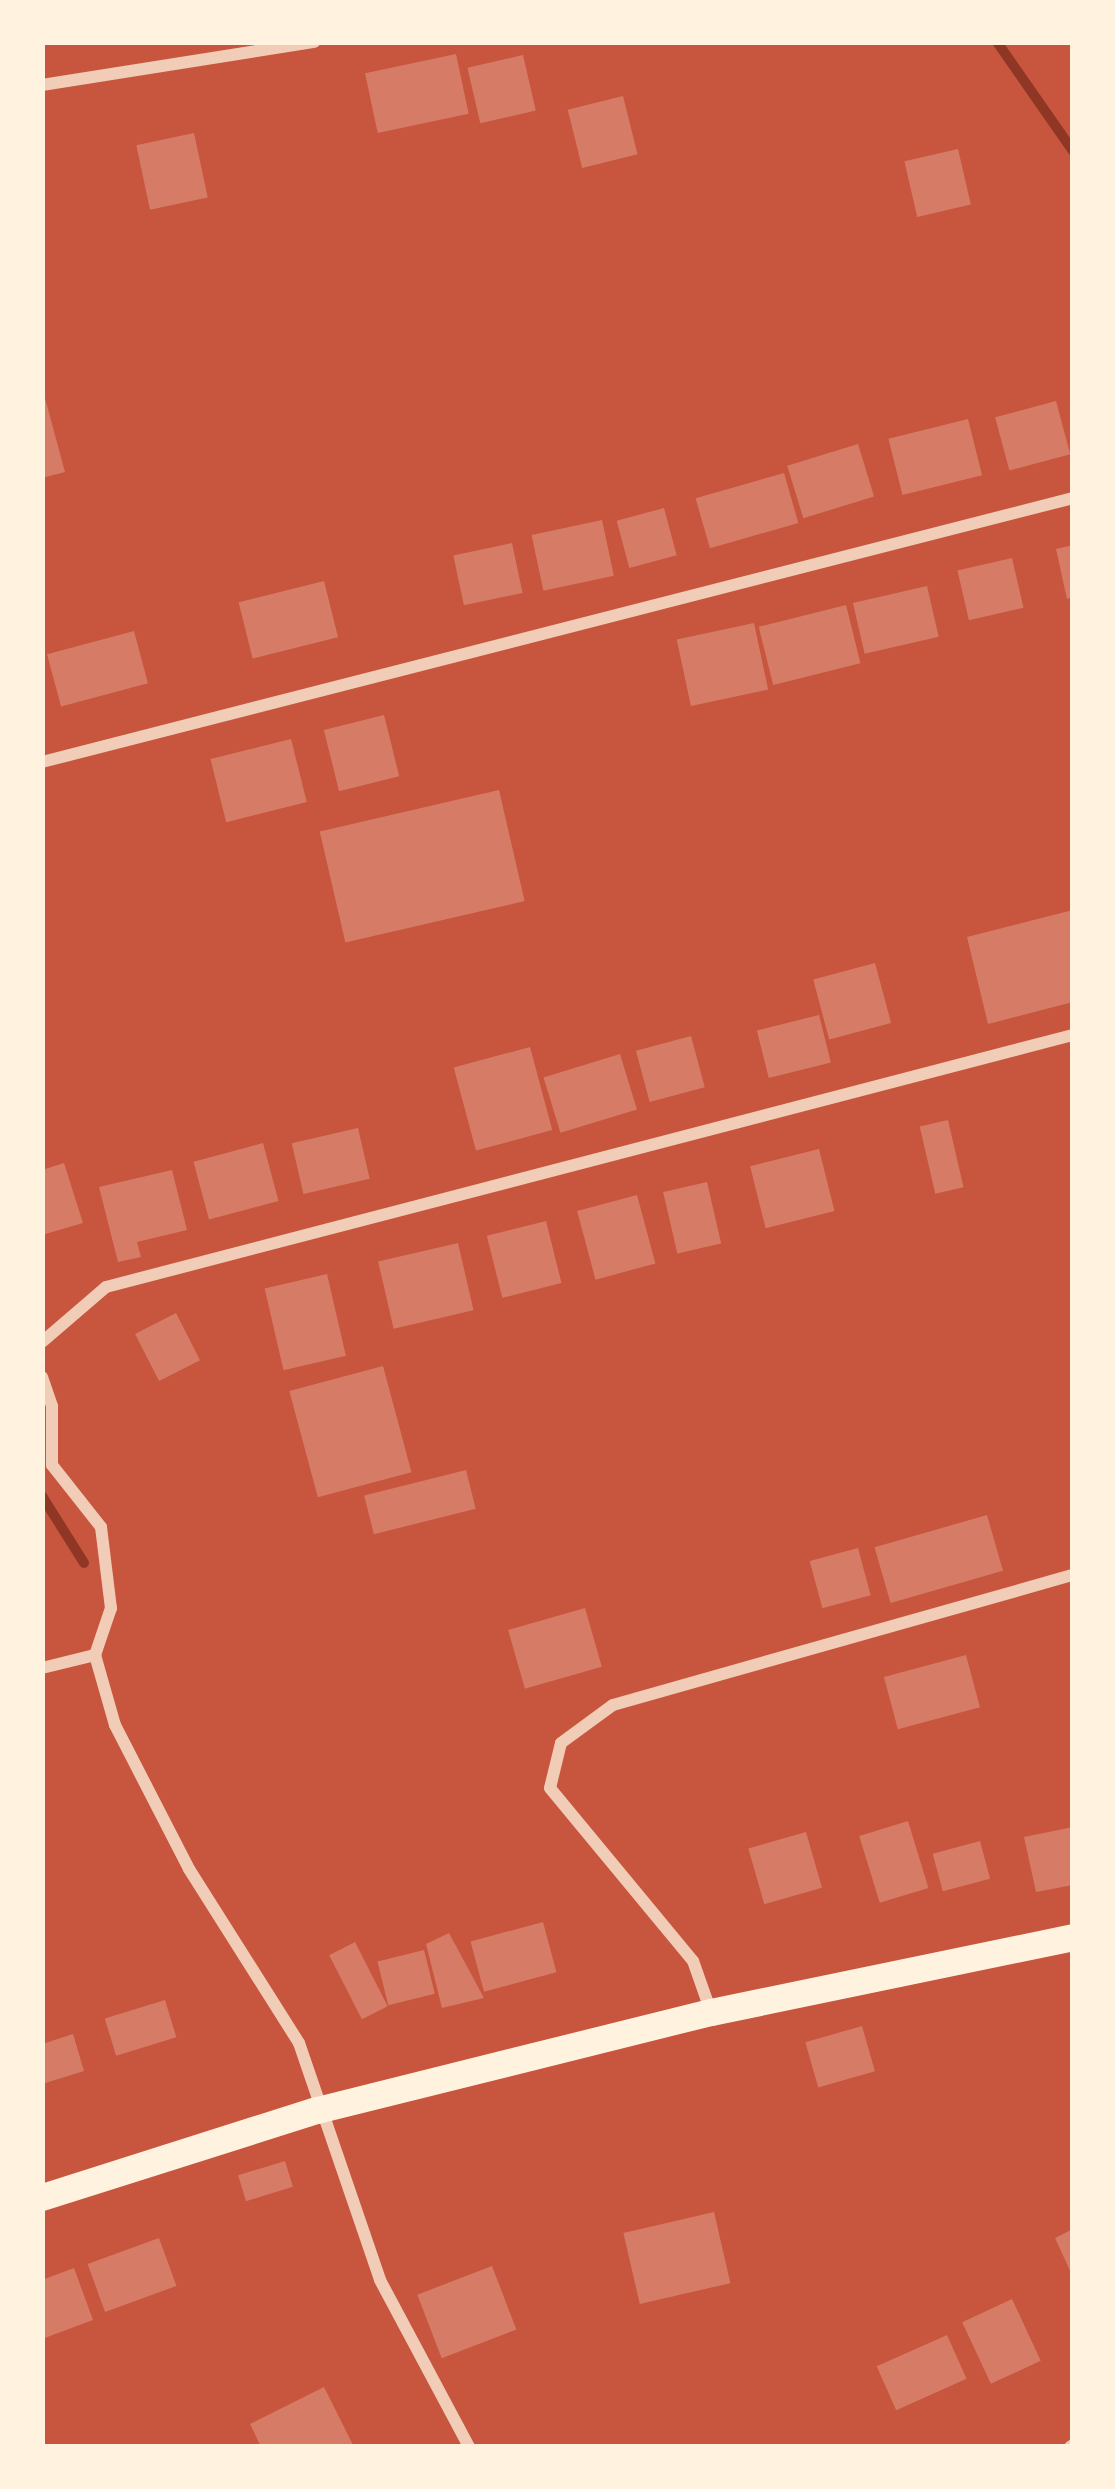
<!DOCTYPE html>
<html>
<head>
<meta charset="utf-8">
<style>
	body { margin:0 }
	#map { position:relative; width:1115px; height:2489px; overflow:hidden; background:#c8553d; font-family:"DejaVu Sans",sans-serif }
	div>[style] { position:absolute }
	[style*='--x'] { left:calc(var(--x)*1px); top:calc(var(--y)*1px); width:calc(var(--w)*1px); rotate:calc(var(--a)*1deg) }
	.stream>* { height:10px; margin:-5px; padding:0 5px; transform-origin:5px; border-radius:5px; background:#8f3625 }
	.building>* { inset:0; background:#d67c66; transform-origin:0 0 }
	.minor>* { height:12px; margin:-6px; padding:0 6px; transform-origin:6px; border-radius:6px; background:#f1ccb7 }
	.primary>* { height:27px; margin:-13.5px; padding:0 13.5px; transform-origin:13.5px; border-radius:13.5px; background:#fff3e0 }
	span { translate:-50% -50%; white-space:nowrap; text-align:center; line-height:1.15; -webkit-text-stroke:10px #fff3e0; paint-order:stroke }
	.frame { position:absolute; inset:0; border:45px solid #fff3e0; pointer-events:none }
</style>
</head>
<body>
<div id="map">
	<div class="stream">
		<i style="--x:997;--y:42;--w:133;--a:55.1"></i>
		<i style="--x:42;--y:1496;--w:79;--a:57.9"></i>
	</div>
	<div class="building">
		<i style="left:456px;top:54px;width:61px;height:93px;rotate:78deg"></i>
		<i style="left:523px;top:55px;width:57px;height:57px;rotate:77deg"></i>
		<i style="left:623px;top:96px;width:60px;height:57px;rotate:76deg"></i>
		<i style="left:194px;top:133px;width:66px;height:59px;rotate:78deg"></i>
		<i style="left:958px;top:149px;width:57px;height:55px;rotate:77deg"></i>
		<i style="clip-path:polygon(42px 387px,65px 472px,42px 478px)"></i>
		<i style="left:1056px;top:401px;width:55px;height:63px;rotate:75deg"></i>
		<i style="left:968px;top:419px;width:58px;height:82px;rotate:76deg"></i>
		<i style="left:858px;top:444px;width:55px;height:74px;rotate:73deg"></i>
		<i style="left:784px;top:473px;width:52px;height:92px;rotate:74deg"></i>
		<i style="left:664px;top:508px;width:49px;height:49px;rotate:75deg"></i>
		<i style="left:602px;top:520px;width:57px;height:72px;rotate:78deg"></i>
		<i style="left:512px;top:543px;width:51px;height:60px;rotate:78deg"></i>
		<i style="clip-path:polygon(1073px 545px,1073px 597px,1067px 599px,1056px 549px)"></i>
		<i style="left:1012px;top:558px;width:51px;height:56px;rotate:77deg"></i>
		<i style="left:324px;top:581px;width:58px;height:88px;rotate:76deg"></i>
		<i style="left:927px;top:586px;width:52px;height:76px;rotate:77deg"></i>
		<i style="left:846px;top:605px;width:60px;height:90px;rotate:76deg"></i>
		<i style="left:754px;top:623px;width:68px;height:79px;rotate:78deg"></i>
		<i style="left:134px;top:631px;width:54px;height:90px;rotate:75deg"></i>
		<i style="left:384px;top:715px;width:63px;height:62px;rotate:76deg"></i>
		<i style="left:291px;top:739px;width:65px;height:83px;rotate:76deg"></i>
		<i style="left:499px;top:790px;width:114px;height:184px;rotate:77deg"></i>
		<i style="clip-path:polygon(1073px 910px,1073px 1002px,988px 1024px,967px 937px)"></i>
		<i style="left:875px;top:963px;width:62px;height:64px;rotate:75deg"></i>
		<i style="left:819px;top:1015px;width:49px;height:64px;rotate:76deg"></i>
		<i style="left:691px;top:1036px;width:53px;height:57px;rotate:75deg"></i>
		<i style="left:530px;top:1047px;width:86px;height:79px;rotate:75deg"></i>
		<i style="left:620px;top:1054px;width:58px;height:80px;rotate:73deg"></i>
		<i style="left:948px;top:1120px;width:69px;height:29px;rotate:77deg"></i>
		<i style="left:358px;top:1128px;width:52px;height:68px;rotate:77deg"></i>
		<i style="left:263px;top:1143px;width:60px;height:72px;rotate:75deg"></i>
		<i style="left:819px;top:1149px;width:64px;height:71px;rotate:76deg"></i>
		<i style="clip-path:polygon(64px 1163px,83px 1223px,42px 1235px,42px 1170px)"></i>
		<i style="clip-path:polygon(172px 1170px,187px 1230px,137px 1242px,141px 1257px,118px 1262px,99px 1187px)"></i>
		<i style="left:707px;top:1182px;width:63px;height:45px;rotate:77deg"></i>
		<i style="left:637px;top:1195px;width:71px;height:62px;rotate:75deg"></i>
		<i style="left:546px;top:1221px;width:64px;height:61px;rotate:76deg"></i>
		<i style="left:458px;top:1243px;width:69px;height:82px;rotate:77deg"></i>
		<i style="left:327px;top:1274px;width:84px;height:64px;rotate:77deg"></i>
		<i style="left:176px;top:1313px;width:53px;height:46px;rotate:63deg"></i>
		<i style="left:383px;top:1366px;width:110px;height:97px;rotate:75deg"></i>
		<i style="left:466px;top:1470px;width:40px;height:105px;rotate:76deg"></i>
		<i style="left:987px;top:1515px;width:58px;height:117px;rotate:74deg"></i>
		<i style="left:858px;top:1548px;width:49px;height:50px;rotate:75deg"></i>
		<i style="left:585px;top:1608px;width:61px;height:80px;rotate:74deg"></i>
		<i style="left:966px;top:1655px;width:54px;height:85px;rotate:75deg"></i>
		<i style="left:908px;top:1821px;width:70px;height:51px;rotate:73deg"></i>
		<i style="clip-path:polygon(1073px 1827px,1073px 1885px,1036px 1892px,1024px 1837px)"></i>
		<i style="left:806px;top:1832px;width:58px;height:60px;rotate:74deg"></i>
		<i style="left:980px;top:1841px;width:39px;height:49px;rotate:75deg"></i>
		<i style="left:543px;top:1922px;width:52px;height:75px;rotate:75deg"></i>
		<i style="clip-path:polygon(449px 1933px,484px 1998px,442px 2008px,426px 1944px)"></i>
		<i style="left:355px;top:1942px;width:72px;height:29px;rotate:63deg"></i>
		<i style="left:424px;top:1950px;width:45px;height:48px;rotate:76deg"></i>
		<i style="left:165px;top:2000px;width:39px;height:63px;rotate:73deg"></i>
		<i style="left:862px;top:2026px;width:47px;height:59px;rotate:74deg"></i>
		<i style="clip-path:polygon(73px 2034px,84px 2071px,42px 2084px,42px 2044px)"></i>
		<i style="left:285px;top:2161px;width:27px;height:49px;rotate:73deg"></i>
		<i style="left:714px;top:2212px;width:73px;height:93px;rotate:77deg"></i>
		<i style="clip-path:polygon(1073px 2229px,1073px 2277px,1055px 2238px)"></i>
		<i style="left:159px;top:2238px;width:51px;height:76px;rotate:70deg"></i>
		<i style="left:492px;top:2266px;width:68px;height:80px;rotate:69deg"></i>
		<i style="clip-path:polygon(74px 2268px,93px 2320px,42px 2339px,42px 2280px)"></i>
		<i style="left:1012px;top:2299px;width:68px;height:55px;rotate:65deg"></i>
		<i style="left:947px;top:2335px;width:48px;height:77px;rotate:66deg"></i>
		<i style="clip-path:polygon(324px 2387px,354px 2447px,261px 2447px,250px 2424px)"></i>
	</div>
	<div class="minor">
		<i style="--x:42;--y:85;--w:276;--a:-9"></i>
		<i style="--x:42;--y:762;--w:1064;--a:-14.36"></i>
		<i style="--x:42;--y:1342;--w:84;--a:-40.7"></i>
		<i style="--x:106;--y:1287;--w:999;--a:-14.61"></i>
		<i style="--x:42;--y:1377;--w:31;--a:71"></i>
		<i style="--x:52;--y:1406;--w:59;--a:90"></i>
		<i style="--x:52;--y:1465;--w:79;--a:51.7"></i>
		<i style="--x:101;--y:1527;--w:82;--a:83"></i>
		<i style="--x:111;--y:1608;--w:50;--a:108.8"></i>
		<i style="--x:95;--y:1655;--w:73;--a:74.1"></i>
		<i style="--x:115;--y:1725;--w:162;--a:62.8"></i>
		<i style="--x:189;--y:1869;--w:206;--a:57.7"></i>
		<i style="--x:299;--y:2043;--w:250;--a:71.1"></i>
		<i style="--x:380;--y:2280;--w:189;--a:61.9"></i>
		<i style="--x:42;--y:1668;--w:55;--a:-13.8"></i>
		<i style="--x:711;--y:2012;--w:54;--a:-109.4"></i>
		<i style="--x:693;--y:1961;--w:224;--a:-129.6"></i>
		<i style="--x:550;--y:1788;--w:46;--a:-76.3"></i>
		<i style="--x:561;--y:1743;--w:64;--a:-36.2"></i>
		<i style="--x:613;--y:1705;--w:478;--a:-15.8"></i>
		<i style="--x:1070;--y:2447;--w:4;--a:-34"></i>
	</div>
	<div class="primary">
		<i style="--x:42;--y:2197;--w:288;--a:-17.6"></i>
		<i style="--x:317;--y:2110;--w:406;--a:-14"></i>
		<i style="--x:711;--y:2012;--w:370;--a:-11.7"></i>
	</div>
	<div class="frame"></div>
</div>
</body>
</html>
